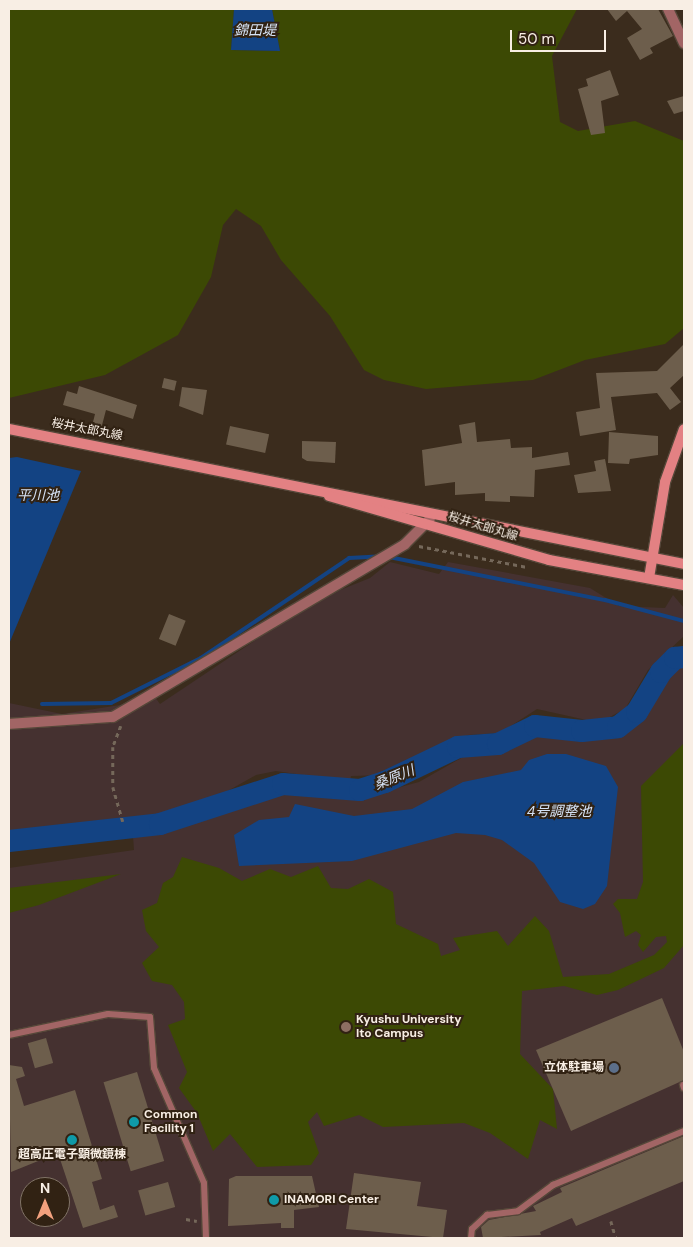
<!DOCTYPE html>
<html>
<head>
<meta charset="utf-8">
<style>
	body { margin:0 }
	#map { position:relative; width:693px; height:1247px; overflow:hidden; background:#3b2c1d; font-family:"DM Sans","Noto Sans JP",sans-serif }
	div>[style] { position:absolute }
	[style*='--x'] { left:calc(var(--x)*1px); top:calc(var(--y)*1px); width:calc(var(--w)*1px); rotate:calc(var(--a)*1deg) }
	.education>* { inset:0; background:#453130 }
	.green>* { inset:0; background:#3c4904 }
	.water>* { inset:0; background:#134383 }
	.stream>* { height:4px; margin:-2px; padding:0 2px; transform-origin:2px; border-radius:2px; background:#134383 }
	.river>* { height:22px; margin:-11px; padding:0 11px; transform-origin:11px; border-radius:11px; background:#134383 }
	.building>* { inset:0; background:#6d5e4c; transform-origin:0 0 }
	.path>* { height:2.5px; margin-top:-1.25px; transform-origin:0; background:repeating-linear-gradient(90deg,#75685a 0 4px,transparent 0 8px) }
	.roads { filter:drop-shadow(1px 0 #554739) drop-shadow(-1px 0 #554739) drop-shadow(0 1px #554739) drop-shadow(0 -1px #554739) }
	.lane>* { height:6px; margin:-3px; padding:0 3px; transform-origin:3px; border-radius:3px; background:#a26565 }
	.street>* { height:10px; margin:-5px; padding:0 5px; transform-origin:5px; border-radius:5px; background:#a26565 }
	.secondary>* { height:10px; margin:-5px; padding:0 5px; transform-origin:5px; border-radius:5px; background:#e38183 }
	.dots>* { width:14px; height:14px; translate:-50% -50%; box-sizing:border-box; border:2px solid #312213; border-radius:50% }
	span { translate:-50% -50%; white-space:nowrap; text-align:center; line-height:1.15; -webkit-text-stroke:4px #312213; paint-order:stroke }
	.street-label { font-size:12px; color:#f8eee4 }
	.poi-label { font-size:12px; color:#f8eee4; font-weight:700 }
	.left { translate:0 -50%; text-align:left }
	.right { translate:-100% -50%; text-align:right }
	.water-label { font-size:14px; color:#d5e2f5; font-style:italic }
	.frame { position:absolute; inset:0; border:10px solid #f8eee4; pointer-events:none }
	.north { position:absolute; left:20px; top:1177px; width:50px; height:50px; box-sizing:border-box; background:#312213; border:1px solid #817467; border-radius:50%; rotate:0deg; font-size:14px; font-weight:700; line-height:20px; text-align:center; color:#f8eee4 }
	.north::after { content:''; display:block; margin:auto; width:18px; height:22px; background:#f2a17e; clip-path:polygon(50% 0,100% 100%,50% 72%,0 100%) }
	.scale { position:absolute; left:510px; top:30px; width:96px; height:22px; box-sizing:border-box; border:2px solid #f8eee4; border-top:0; padding-left:6px; font-size:15px; line-height:18px; white-space:nowrap; color:#f8eee4; -webkit-text-stroke:4px #312213; paint-order:stroke }
</style>
</head>
<body>
<div id="map">
	<div class="education">
		<i style="clip-path:polygon(390px 562px,439px 574px,448px 562px,590px 588px,619px 606px,665px 608px,673px 595px,684px 608px,684px 636px,648px 670px,625px 709px,606px 719px,591px 721px,537px 709px,500px 733px,468px 735px,385px 775px,351px 776px,350px 782px,276px 771px,256px 775px,192px 811px,9px 839px,9px 703px,62px 714px,120px 705px,152px 693px,160px 704px,272px 629px,340px 590px,370px 578px)"></i>
		<i style="clip-path:polygon(evenodd,684px 656px,684px 1238px,9px 1238px,9px 868px,134px 850px,133px 836px,199px 817px,271px 782px,345px 792px,386px 791px,419px 782px,463px 757px,507px 750px,540px 728px,597px 739px,618px 734px,638px 721px,651px 692px,684px 656px,30px 1187px,60px 1187px,60px 1217px,30px 1217px,30px 1187px)"></i>
	</div>
	<div class="green">
		<i style="clip-path:polygon(9px 9px,234px 9px,231px 50px,280px 51px,272px 9px,577px 9px,552px 56px,560px 122px,578px 131px,635px 121px,684px 141px,684px 328px,665px 344px,585px 360px,533px 380px,426px 389px,384px 380px,364px 370px,330px 316px,281px 260px,261px 226px,236px 209px,223px 225px,211px 277px,178px 335px,105px 375px,9px 398px)"></i>
		<i style="clip-path:polygon(684px 743px,684px 945px,664px 968px,618px 990px,597px 995px,564px 986px,522px 991px,520px 1054px,553px 1089px,557px 1129px,540px 1120px,528px 1159px,490px 1133px,464px 1123px,383px 1127px,359px 1115px,324px 1126px,317px 1112px,308px 1122px,319px 1153px,311px 1165px,257px 1167px,230px 1134px,213px 1151px,197px 1113px,179px 1088px,187px 1072px,168px 1025px,185px 1019px,184px 1002px,172px 985px,152px 981px,142px 963px,159px 947px,146px 931px,142px 910px,157px 903px,163px 883px,173px 877px,182px 857px,219px 868px,242px 881px,270px 869px,291px 877px,318px 866px,331px 888px,348px 889px,369px 879px,393px 892px,396px 924px,438px 944px,441px 956px,460px 950px,453px 938px,497px 931px,508px 946px,535px 916px,549px 931px,563px 977px,609px 974px,654px 955px,667px 942px,666px 936px,656px 937px,643px 952px,638px 945px,641px 935px,636px 931px,625px 937px,620px 913px,613px 904px,618px 899px,637px 899px,643px 882px,641px 786px)"></i>
		<i style="clip-path:polygon(121px 874px,39px 905px,9px 913px,9px 888px)"></i>
	</div>
	<div class="water">
		<i style="clip-path:polygon(234px 9px,272px 9px,280px 51px,231px 50px)"></i>
		<i style="clip-path:polygon(17px 457px,81px 471px,9px 644px,9px 458px)"></i>
		<i style="clip-path:polygon(547px 754px,566px 754px,606px 766px,618px 787px,607px 886px,595px 904px,583px 909px,560px 902px,534px 863px,502px 840px,485px 835px,456px 833px,352px 861px,239px 866px,234px 835px,259px 820px,289px 817px,295px 804px,354px 816px,412px 809px,463px 782px,521px 770px,529px 760px)"></i>
	</div>
	<div class="stream">
		<i style="--x:389;--y:557;--w:220;--a:11.3"></i>
		<i style="--x:605;--y:600;--w:82;--a:14.9"></i>
		<i style="--x:42;--y:704;--w:69;--a:-0.8"></i>
		<i style="--x:111;--y:703;--w:101;--a:-26.6"></i>
		<i style="--x:201;--y:658;--w:179;--a:-34"></i>
		<i style="--x:349;--y:558;--w:33;--a:-3"></i>
	</div>
	<div class="river">
		<i style="--x:9;--y:841;--w:152;--a:-6.4"></i>
		<i style="--x:160;--y:824;--w:129;--a:-18"></i>
		<i style="--x:283;--y:784;--w:77;--a:4.5"></i>
		<i style="--x:360;--y:790;--w:26;--a:-18"></i>
		<i style="--x:385;--y:782;--w:81;--a:-25.6"></i>
		<i style="--x:458;--y:747;--w:40;--a:-4.3"></i>
		<i style="--x:498;--y:744;--w:41;--a:-25.9"></i>
		<i style="--x:535;--y:726;--w:47;--a:6.1"></i>
		<i style="--x:582;--y:731;--w:36;--a:-6"></i>
		<i style="--x:618;--y:727;--w:24;--a:-38"></i>
		<i style="--x:637;--y:712;--w:47;--a:-59"></i>
		<i style="--x:661;--y:672;--w:20;--a:-45"></i>
		<i style="--x:675;--y:658;--w:9;--a:-6"></i>
	</div>
	<div class="building">
		<i style="clip-path:polygon(607px 9px,658px 9px,673px 36px,650px 48px,653px 53px,640px 60px,627px 38px,642px 29px,627px 11px,616px 21px)"></i>
		<i style="clip-path:polygon(610px 70px,619px 95px,601px 101px,605px 133px,591px 135px,578px 89px,588px 86px,586px 79px)"></i>
		<i style="clip-path:polygon(684px 96px,684px 111px,674px 114px,667px 101px)"></i>
		<i style="clip-path:polygon(684px 344px,684px 375px,670px 388px,681px 402px,670px 410px,657px 393px,611px 397px,616px 430px,580px 436px,576px 412px,600px 408px,596px 373px,657px 371px)"></i>
		<i style="left:164px;top:378px;width:13px;height:10px;rotate:13deg"></i>
		<i style="clip-path:polygon(79px 386px,137px 405px,133px 419px,106px 410px,101px 429px,92px 426px,95px 414px,63px 405px,67px 391px,77px 394px)"></i>
		<i style="clip-path:polygon(182px 387px,207px 390px,203px 415px,179px 406px)"></i>
		<i style="clip-path:polygon(475px 422px,477px 442px,510px 439px,511px 448px,532px 447px,532px 458px,568px 452px,570px 465px,535px 470px,534px 497px,510px 496px,510px 502px,485px 501px,485px 493px,455px 495px,455px 482px,425px 486px,422px 450px,462px 443px,459px 425px)"></i>
		<i style="left:230px;top:426px;width:40px;height:19px;rotate:12deg"></i>
		<i style="clip-path:polygon(609px 432px,658px 436px,658px 455px,630px 459px,629px 464px,608px 463px)"></i>
		<i style="clip-path:polygon(302px 441px,336px 442px,335px 463px,307px 461px,302px 458px)"></i>
		<i style="clip-path:polygon(605px 459px,611px 491px,578px 493px,574px 475px,596px 471px,594px 461px)"></i>
		<i style="left:169px;top:614px;width:18px;height:27px;rotate:22deg"></i>
		<i style="clip-path:polygon(662px 998px,684px 1052px,684px 1080px,571px 1131px,536px 1050px)"></i>
		<i style="left:46px;top:1038px;width:26px;height:19px;rotate:74deg"></i>
		<i style="clip-path:polygon(9px 1065px,22px 1067px,25px 1076px,16px 1079px,24px 1106px,75px 1090px,102px 1179px,92px 1182px,100px 1210px,114px 1205px,118px 1217px,83px 1228px,58px 1153px,11px 1172px)"></i>
		<i style="left:137px;top:1072px;width:93px;height:35px;rotate:73deg"></i>
		<i style="clip-path:polygon(684px 1136px,684px 1181px,576px 1226px,572px 1218px,540px 1232px,541px 1235px,483px 1238px,481px 1227px,489px 1220px,536px 1211px,533px 1206px,562px 1192px,560px 1188px)"></i>
		<i style="clip-path:polygon(354px 1173px,421px 1182px,417px 1206px,447px 1210px,443px 1238px,346px 1229px)"></i>
		<i style="clip-path:polygon(236px 1176px,312px 1176px,319px 1207px,294px 1210px,294px 1228px,281px 1228px,281px 1223px,228px 1226px,229px 1179px)"></i>
		<i style="left:168px;top:1182px;width:26px;height:31px;rotate:74deg"></i>
	</div>
	<div class="path">
		<i style="--x:419;--y:546;--w:110;--a:11"></i>
		<i style="--x:121;--y:726;--w:22;--a:111"></i>
		<i style="--x:113;--y:747;--w:40;--a:90"></i>
		<i style="--x:113;--y:787;--w:36;--a:74"></i>
		<i style="--x:186;--y:1219;--w:11;--a:10"></i>
		<i style="--x:611;--y:1221;--w:18;--a:74"></i>
	</div>
	<div class="roads">
		<div class="lane">
			<i style="--x:9;--y:1035;--w:101;--a:-12"></i>
			<i style="--x:108;--y:1014;--w:42;--a:4.1"></i>
			<i style="--x:150;--y:1017;--w:51;--a:85.5"></i>
			<i style="--x:154;--y:1068;--w:125;--a:66.5"></i>
			<i style="--x:204;--y:1183;--w:55;--a:87.9"></i>
			<i style="--x:683;--y:1085;--w:3;--a:72"></i>
			<i style="--x:471;--y:1238;--w:9;--a:-84"></i>
			<i style="--x:472;--y:1229;--w:21;--a:-43"></i>
			<i style="--x:487;--y:1215;--w:31;--a:-7"></i>
			<i style="--x:518;--y:1211;--w:44;--a:-36.6"></i>
			<i style="--x:553;--y:1185;--w:142;--a:-22.4"></i>
		</div>
		<div class="street">
			<i style="--x:668;--y:9;--w:38;--a:65"></i>
			<i style="--x:9;--y:724;--w:104;--a:-3.9"></i>
			<i style="--x:113;--y:717;--w:339;--a:-30.6"></i>
			<i style="--x:405;--y:544;--w:35;--a:-45"></i>
		</div>
		<div class="secondary">
			<i style="--x:9;--y:429;--w:688;--a:11.31"></i>
			<i style="--x:329;--y:496;--w:229;--a:16.2"></i>
			<i style="--x:549;--y:560;--w:137;--a:10.5"></i>
			<i style="--x:649;--y:578;--w:97;--a:-80.5"></i>
			<i style="--x:665;--y:482;--w:56;--a:-70.3"></i>
		</div>
	</div>
	<div class="dots">
		<i style="left:346px;top:1027px;background:#8d6e63"></i>
		<i style="left:614px;top:1068px;background:#5c6f8a"></i>
		<i style="left:134px;top:1122px;background:#0f9aa8"></i>
		<i style="left:72px;top:1140px;background:#0f9aa8"></i>
		<i style="left:274px;top:1200px;background:#0f9aa8"></i>
	</div>
	<div class="street-label">
		<span style="left:87px;top:430px;rotate:11deg">桜井太郎丸線</span>
		<span style="left:483px;top:527px;rotate:17deg">桜井太郎丸線</span>
	</div>
	<div class="poi-label">
		<span class="left" style="left:356px;top:1027px">Kyushu University<br>Ito Campus</span>
		<span class="right" style="left:604px;top:1068px">立体駐車場</span>
		<span class="left" style="left:144px;top:1122px">Common<br>Facility 1</span>
		<span style="left:72px;top:1155px">超高圧電子顕微鏡棟</span>
		<span class="left" style="left:284px;top:1200px">INAMORI Center</span>
	</div>
	<div class="water-label">
		<span style="left:255px;top:30px">錦田堤</span>
		<span style="left:38px;top:495px">平川池</span>
		<span style="left:394px;top:777px;rotate:-22deg">桑原川</span>
		<span style="left:559px;top:811px">4号調整池</span>
	</div>
	<div class="frame"></div>
	<div class="north">N</div>
	<div class="scale">50 m</div>
</div>
</body>
</html>
